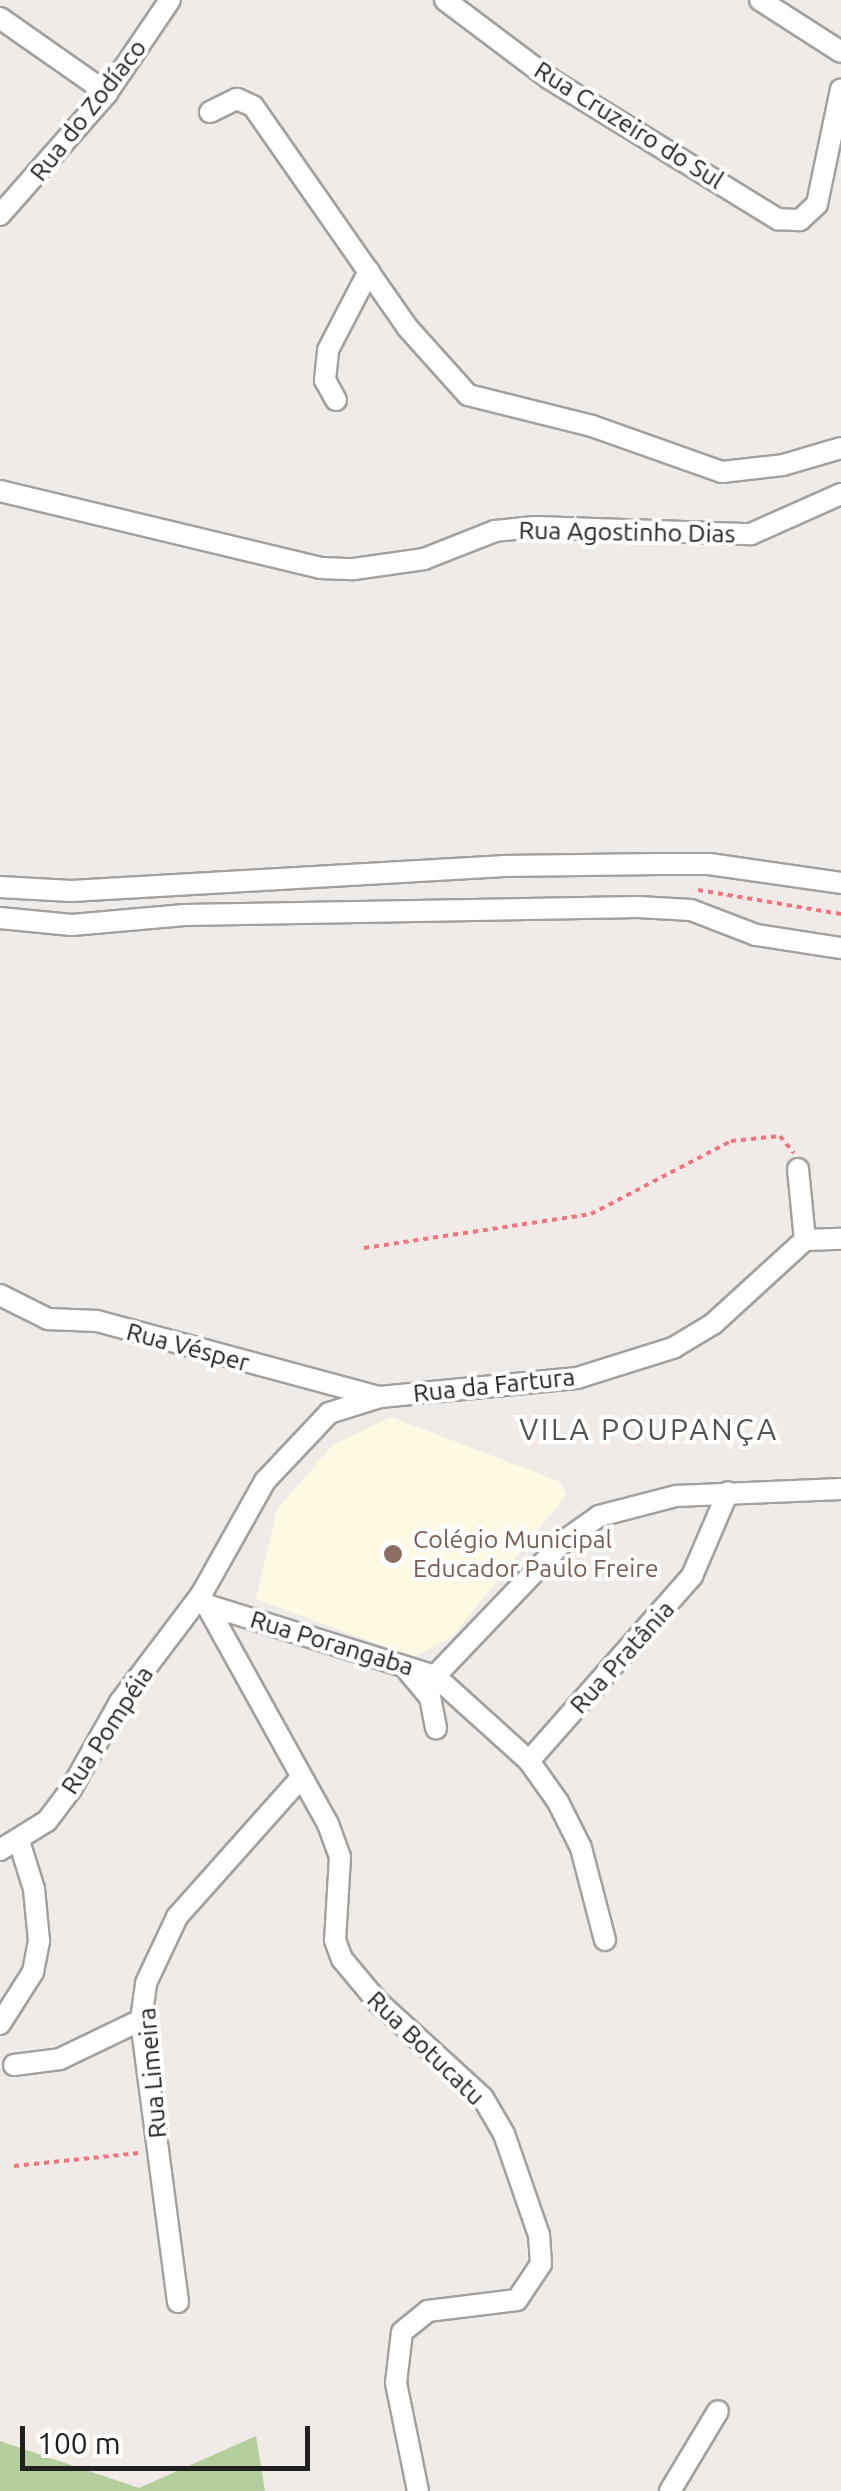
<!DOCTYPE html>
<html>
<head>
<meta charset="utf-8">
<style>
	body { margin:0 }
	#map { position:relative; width:841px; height:2491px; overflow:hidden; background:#f0ebe7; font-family:Ubuntu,sans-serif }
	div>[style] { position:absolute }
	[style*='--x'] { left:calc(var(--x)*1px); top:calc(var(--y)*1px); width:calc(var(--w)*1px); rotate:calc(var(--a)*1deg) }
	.education>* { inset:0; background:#fef9e2 }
	.forest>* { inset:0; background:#b5ce9d }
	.path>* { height:4px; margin-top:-2px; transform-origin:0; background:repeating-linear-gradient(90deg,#f6727e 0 5px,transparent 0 10px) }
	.roads { filter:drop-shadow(2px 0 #a1a1a1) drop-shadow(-2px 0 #a1a1a1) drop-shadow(0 2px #a1a1a1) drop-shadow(0 -2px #a1a1a1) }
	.minor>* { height:20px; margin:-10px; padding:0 10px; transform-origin:10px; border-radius:10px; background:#fff }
	.dots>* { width:28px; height:28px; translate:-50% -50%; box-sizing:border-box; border:5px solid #fff; border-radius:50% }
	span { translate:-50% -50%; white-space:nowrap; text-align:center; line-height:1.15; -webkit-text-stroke:8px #fff; paint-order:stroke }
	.street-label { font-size:25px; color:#202020 }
	.education-label { font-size:25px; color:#785e54 }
	.left { translate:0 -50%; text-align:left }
	.quarter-label { font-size:30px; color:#535353; letter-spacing:2.5px }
	.scale { position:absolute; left:20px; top:2426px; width:290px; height:45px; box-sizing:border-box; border:5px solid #202020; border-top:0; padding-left:12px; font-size:30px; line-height:35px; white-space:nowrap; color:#202020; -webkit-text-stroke:8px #fff; paint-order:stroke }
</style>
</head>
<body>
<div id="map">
	<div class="education">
		<i style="clip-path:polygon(391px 1417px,558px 1481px,567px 1494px,452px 1637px,413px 1657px,256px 1599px,277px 1509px,334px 1444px)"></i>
	</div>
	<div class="forest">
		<i style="clip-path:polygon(256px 2436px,265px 2491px,0 2491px,0 2441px,139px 2488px)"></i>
	</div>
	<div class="path">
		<i style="--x:698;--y:890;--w:145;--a:9.5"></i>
		<i style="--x:364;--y:1248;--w:230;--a:-8.5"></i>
		<i style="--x:591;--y:1214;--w:158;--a:-27.5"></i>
		<i style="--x:731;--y:1141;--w:49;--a:-5.8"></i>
		<i style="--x:780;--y:1136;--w:22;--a:51"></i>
		<i style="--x:14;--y:2166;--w:126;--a:-5.9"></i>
	</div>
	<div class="roads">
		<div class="minor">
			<i style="--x:445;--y:0;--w:131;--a:37"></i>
			<i style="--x:550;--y:79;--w:268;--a:31.6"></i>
			<i style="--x:778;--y:219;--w:22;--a:3"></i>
			<i style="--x:800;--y:220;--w:23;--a:-43"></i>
			<i style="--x:817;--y:204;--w:117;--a:-78.2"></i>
			<i style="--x:760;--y:0;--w:96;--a:32.7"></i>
			<i style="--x:0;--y:18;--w:131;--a:35"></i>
			<i style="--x:210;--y:112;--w:30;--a:-26"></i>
			<i style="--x:237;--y:99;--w:17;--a:24"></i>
			<i style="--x:253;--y:106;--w:269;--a:55.1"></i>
			<i style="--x:407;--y:327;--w:91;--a:48.1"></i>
			<i style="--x:468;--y:395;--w:128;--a:14"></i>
			<i style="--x:592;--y:426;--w:138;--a:19.5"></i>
			<i style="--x:722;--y:472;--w:61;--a:-6.5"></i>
			<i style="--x:783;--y:465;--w:60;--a:-16.3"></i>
			<i style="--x:0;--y:215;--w:162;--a:-48.7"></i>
			<i style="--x:107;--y:93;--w:112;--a:-55.9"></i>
			<i style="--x:336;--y:400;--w:23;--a:-119"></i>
			<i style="--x:325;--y:380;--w:30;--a:-84"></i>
			<i style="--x:328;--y:350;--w:89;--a:-62.6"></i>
			<i style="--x:0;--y:491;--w:329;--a:13.5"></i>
			<i style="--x:320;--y:568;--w:34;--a:2"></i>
			<i style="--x:354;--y:569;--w:71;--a:-8.1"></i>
			<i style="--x:424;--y:559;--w:76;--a:-21.5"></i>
			<i style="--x:495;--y:531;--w:40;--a:-5.7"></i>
			<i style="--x:535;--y:527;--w:216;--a:1.9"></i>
			<i style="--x:751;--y:534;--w:98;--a:-24"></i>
			<i style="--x:0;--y:887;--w:71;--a:3.2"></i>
			<i style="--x:71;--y:891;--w:434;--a:-3.3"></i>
			<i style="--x:504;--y:866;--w:155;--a:-0.7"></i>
			<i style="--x:659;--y:864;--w:50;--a:0"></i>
			<i style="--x:709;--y:864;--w:133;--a:8.2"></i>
			<i style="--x:0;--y:918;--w:72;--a:5.6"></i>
			<i style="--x:72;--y:925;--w:113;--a:-5.1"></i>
			<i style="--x:185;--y:915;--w:453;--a:-1"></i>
			<i style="--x:638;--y:907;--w:53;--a:3.2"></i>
			<i style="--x:691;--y:910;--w:70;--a:21"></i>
			<i style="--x:756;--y:935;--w:86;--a:8.7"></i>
			<i style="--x:798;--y:1169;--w:71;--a:84.4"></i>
			<i style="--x:0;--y:1295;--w:54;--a:26.6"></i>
			<i style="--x:48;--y:1319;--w:49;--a:2.3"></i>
			<i style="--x:97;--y:1321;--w:291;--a:15.1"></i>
			<i style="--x:201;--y:1595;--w:262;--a:61"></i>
			<i style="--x:328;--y:1824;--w:35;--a:70"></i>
			<i style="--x:340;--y:1857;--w:83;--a:93.4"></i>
			<i style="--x:335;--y:1940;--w:20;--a:70"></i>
			<i style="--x:342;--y:1959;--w:56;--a:50.1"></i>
			<i style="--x:378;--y:2002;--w:142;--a:42.4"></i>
			<i style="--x:483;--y:2098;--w:42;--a:59.7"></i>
			<i style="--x:504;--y:2134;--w:107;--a:70.9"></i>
			<i style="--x:539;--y:2235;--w:29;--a:86"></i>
			<i style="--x:541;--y:2264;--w:43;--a:123.7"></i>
			<i style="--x:517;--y:2300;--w:90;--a:173"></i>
			<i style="--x:428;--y:2311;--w:33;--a:141"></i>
			<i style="--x:402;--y:2332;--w:51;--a:96.7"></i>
			<i style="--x:396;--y:2383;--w:110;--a:78.5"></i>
			<i style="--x:207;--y:1605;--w:239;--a:17.3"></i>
			<i style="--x:435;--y:1676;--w:127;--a:42.1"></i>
			<i style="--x:529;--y:1761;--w:50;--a:54.7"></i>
			<i style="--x:558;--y:1802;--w:51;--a:63.4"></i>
			<i style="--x:581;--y:1848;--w:95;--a:75.4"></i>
			<i style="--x:408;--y:1671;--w:34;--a:50"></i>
			<i style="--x:430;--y:1697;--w:32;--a:79"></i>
			<i style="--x:435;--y:1676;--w:187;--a:-46.3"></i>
			<i style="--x:564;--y:1541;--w:43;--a:-35.5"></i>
			<i style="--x:599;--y:1516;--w:80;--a:-14.6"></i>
			<i style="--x:676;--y:1496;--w:165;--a:-2.4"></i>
			<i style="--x:529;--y:1761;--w:247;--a:-48.6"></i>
			<i style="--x:692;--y:1576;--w:91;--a:-66.8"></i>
			<i style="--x:0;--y:1850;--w:55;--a:-31.7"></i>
			<i style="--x:47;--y:1821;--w:40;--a:-53"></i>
			<i style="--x:71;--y:1789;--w:100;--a:-60.6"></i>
			<i style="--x:120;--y:1702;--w:134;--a:-52.9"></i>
			<i style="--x:201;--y:1595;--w:131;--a:-60.7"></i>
			<i style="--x:265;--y:1481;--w:93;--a:-46.7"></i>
			<i style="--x:329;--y:1413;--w:53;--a:-17.4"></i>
			<i style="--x:380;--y:1397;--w:198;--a:-5.5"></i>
			<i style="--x:577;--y:1378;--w:101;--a:-17.4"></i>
			<i style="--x:673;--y:1348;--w:47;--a:-31"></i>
			<i style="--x:713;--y:1324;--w:125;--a:-42.4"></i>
			<i style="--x:805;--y:1240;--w:36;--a:-2"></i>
			<i style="--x:0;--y:2024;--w:62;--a:-57.6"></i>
			<i style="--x:33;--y:1972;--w:32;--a:-79"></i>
			<i style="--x:39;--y:1941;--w:52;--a:-95.5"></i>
			<i style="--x:34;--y:1889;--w:50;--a:-107.4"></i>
			<i style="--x:14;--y:2065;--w:46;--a:-7.4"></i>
			<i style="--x:60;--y:2059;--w:90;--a:-25.7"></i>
			<i style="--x:178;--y:2302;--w:284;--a:-97.5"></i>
			<i style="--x:141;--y:2020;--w:37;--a:-82"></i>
			<i style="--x:146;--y:1983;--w:73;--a:-64.8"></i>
			<i style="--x:177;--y:1917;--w:186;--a:-48.3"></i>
			<i style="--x:670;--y:2491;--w:93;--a:-59"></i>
		</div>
	</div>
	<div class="dots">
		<i style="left:393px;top:1554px;background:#8d6e63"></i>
	</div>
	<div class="street-label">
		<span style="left:88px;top:110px;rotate:-52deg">Rua do Zodíaco</span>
		<span style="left:629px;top:125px;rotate:32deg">Rua Cruzeiro do Sul</span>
		<span style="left:627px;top:532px;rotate:1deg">Rua Agostinho Dias</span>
		<span style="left:188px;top:1347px;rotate:15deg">Rua Vésper</span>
		<span style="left:494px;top:1385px;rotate:-6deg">Rua da Fartura</span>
		<span style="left:332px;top:1643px;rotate:17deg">Rua Porangaba</span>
		<span style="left:622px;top:1657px;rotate:-48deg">Rua Pratânia</span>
		<span style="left:107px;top:1730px;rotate:-57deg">Rua Pompéia</span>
		<span style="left:426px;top:2048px;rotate:44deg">Rua Botucatu</span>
		<span style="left:152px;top:2073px;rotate:-95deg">Rua Limeira</span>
	</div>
	<div class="education-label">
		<span class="left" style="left:413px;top:1554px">Colégio Municipal<br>Educador Paulo Freire</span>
	</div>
	<div class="quarter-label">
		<span style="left:649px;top:1429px">VILA POUPANÇA</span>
	</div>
	<div class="scale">100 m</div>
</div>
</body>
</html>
